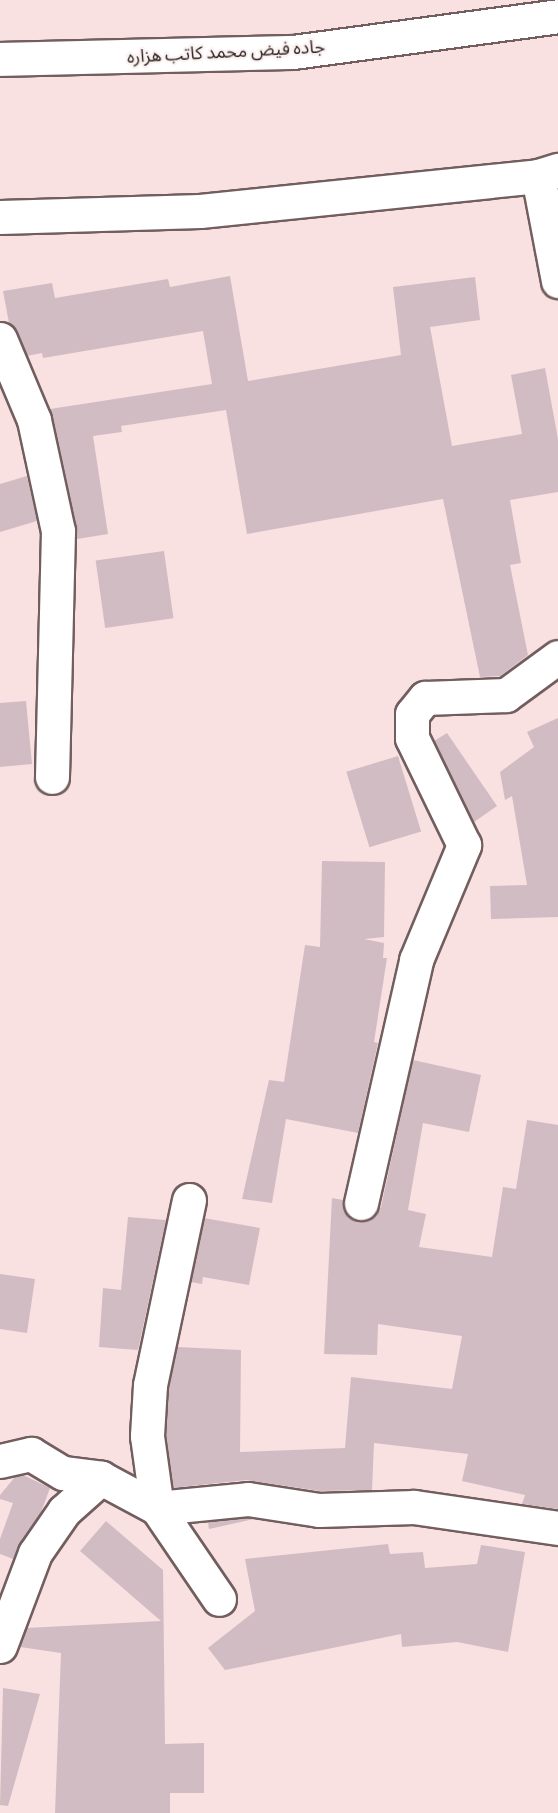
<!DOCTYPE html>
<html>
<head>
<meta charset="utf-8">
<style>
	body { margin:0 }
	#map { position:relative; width:558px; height:1813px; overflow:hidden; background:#f9e0e1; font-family:Barlow,"Noto Sans Arabic",sans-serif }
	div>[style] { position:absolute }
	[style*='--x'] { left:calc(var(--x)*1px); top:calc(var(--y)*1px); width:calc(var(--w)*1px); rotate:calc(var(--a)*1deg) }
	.building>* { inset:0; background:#d2bcc4; transform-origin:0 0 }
	.roads { filter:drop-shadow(2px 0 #725e5e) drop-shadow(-2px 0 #725e5e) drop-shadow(0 2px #725e5e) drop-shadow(0 -2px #725e5e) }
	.minor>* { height:33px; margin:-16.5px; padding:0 16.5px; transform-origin:16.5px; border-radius:16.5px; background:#fff }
	.major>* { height:33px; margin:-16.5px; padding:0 16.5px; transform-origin:16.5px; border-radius:16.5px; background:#fff }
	span { translate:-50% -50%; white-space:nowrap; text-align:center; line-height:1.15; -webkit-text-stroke:4.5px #fcf2f2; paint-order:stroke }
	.street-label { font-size:18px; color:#2e2525 }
</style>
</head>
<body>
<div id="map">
	<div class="building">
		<i style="clip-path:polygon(230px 276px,248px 381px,401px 355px,393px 287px,475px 277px,480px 320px,430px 327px,452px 446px,522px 434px,511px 375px,545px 368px,558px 439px,558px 492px,510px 500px,521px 563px,510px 565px,528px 655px,500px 676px,480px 677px,443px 499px,247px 534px,226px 410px,121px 426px,122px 432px,93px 436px,108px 534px,77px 539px,50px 409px,212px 384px,203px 331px,43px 358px,42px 353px,27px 356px,17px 332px,9px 323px,3px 291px,52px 283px,55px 298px,168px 279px,170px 287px)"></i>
		<i style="clip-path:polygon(27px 476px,37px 521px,0 532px,0 484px)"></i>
		<i style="left:164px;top:551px;width:68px;height:69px;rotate:82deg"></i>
		<i style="clip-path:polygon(26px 701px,32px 764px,0 767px,0 703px)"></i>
		<i style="clip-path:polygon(558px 718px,558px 917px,491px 919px,490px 886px,527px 885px,512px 796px,505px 800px,500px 772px,534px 747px,527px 732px)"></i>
		<i style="clip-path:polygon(447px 733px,497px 806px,474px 822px,434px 741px)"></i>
		<i style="left:398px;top:756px;width:79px;height:54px;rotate:73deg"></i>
		<i style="clip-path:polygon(322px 861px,385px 862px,384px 937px,364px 939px,384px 943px,383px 958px,387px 958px,374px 1042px,378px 1043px,358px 1133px,286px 1119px,272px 1203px,242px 1199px,269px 1080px,284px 1082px,305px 945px,320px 947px)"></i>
		<i style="clip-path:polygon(413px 1060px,481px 1075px,469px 1132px,423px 1123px,408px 1210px,426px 1214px,419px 1247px,492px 1257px,503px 1187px,516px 1189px,527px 1120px,558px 1125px,558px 1509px,522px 1504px,525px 1495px,462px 1481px,468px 1454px,374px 1443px,372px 1490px,320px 1491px,246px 1480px,173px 1488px,166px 1435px,169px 1388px,177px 1347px,241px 1350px,240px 1452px,345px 1448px,351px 1377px,452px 1389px,462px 1336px,378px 1324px,377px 1355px,324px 1354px,332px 1198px,343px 1200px,348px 1216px,357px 1221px,367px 1221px,381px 1207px)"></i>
		<i style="clip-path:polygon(128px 1217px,166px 1220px,138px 1350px,99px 1347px,103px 1288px,121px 1290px)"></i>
		<i style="clip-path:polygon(204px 1218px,260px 1228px,249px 1285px,203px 1277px,202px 1284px,191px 1282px)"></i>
		<i style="clip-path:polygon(0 1274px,35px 1279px,27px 1333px,0 1329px)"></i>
		<i style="clip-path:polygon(23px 1475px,50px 1488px,41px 1512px,13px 1559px,0 1554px,0 1539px,13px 1503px,0 1499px,0 1495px,15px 1477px)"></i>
		<i style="clip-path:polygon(254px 1519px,209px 1529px,208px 1522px,247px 1518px)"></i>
		<i style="clip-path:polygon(106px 1521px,163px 1570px,165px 1744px,204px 1743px,204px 1793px,170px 1793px,170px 1813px,55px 1813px,61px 1653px,20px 1647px,27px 1628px,161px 1621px,80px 1551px)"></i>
		<i style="clip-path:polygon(388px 1544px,390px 1554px,423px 1552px,425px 1568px,477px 1564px,481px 1545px,525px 1552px,508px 1652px,457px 1642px,402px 1647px,401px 1634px,225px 1670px,208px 1648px,255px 1611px,245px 1559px)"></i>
		<i style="clip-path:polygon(3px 1688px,40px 1694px,8px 1806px,0 1805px)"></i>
	</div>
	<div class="roads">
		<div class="minor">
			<i style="--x:538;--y:176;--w:107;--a:79.2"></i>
			<i style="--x:0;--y:339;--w:88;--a:67.2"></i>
			<i style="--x:34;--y:420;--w:114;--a:77.8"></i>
			<i style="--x:58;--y:531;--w:246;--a:91.4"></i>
			<i style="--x:189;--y:1200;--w:189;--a:101.9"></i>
			<i style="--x:150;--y:1385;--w:51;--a:93.4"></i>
			<i style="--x:147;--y:1436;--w:73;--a:82.1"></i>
			<i style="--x:157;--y:1508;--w:110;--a:55.7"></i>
			<i style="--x:361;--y:1203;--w:249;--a:-77.2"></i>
			<i style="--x:416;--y:960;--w:125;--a:-67.3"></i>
			<i style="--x:464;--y:845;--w:119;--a:-115.9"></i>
			<i style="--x:412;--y:738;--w:24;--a:-90"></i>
			<i style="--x:412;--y:714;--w:21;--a:-51"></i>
			<i style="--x:425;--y:698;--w:81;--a:-2.1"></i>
			<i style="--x:506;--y:695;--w:64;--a:-36.2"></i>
			<i style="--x:0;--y:1461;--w:32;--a:-13"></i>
			<i style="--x:31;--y:1454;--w:37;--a:31"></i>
			<i style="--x:63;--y:1473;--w:38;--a:7"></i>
			<i style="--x:101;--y:1478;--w:64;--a:28.2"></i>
			<i style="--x:157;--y:1508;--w:91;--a:-5.6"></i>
			<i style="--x:248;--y:1499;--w:72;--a:8.8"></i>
			<i style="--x:319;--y:1510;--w:95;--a:-1.8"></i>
			<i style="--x:414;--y:1507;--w:146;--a:8.3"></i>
			<i style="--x:0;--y:1646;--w:99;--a:-69.4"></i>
			<i style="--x:35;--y:1553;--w:51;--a:-55.4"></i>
			<i style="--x:64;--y:1511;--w:50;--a:-41.7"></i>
		</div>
		<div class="major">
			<i style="--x:0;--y:59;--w:293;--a:-1.4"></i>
			<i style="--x:293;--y:52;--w:267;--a:-7.7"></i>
			<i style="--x:0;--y:217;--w:200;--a:-1.7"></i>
			<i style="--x:200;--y:211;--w:340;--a:-5.9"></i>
			<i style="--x:538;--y:176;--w:21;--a:-17"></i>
		</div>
	</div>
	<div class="street-label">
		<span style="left:226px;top:51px;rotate:-3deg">جاده فیض محمد کاتب هزاره</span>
	</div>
</div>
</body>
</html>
